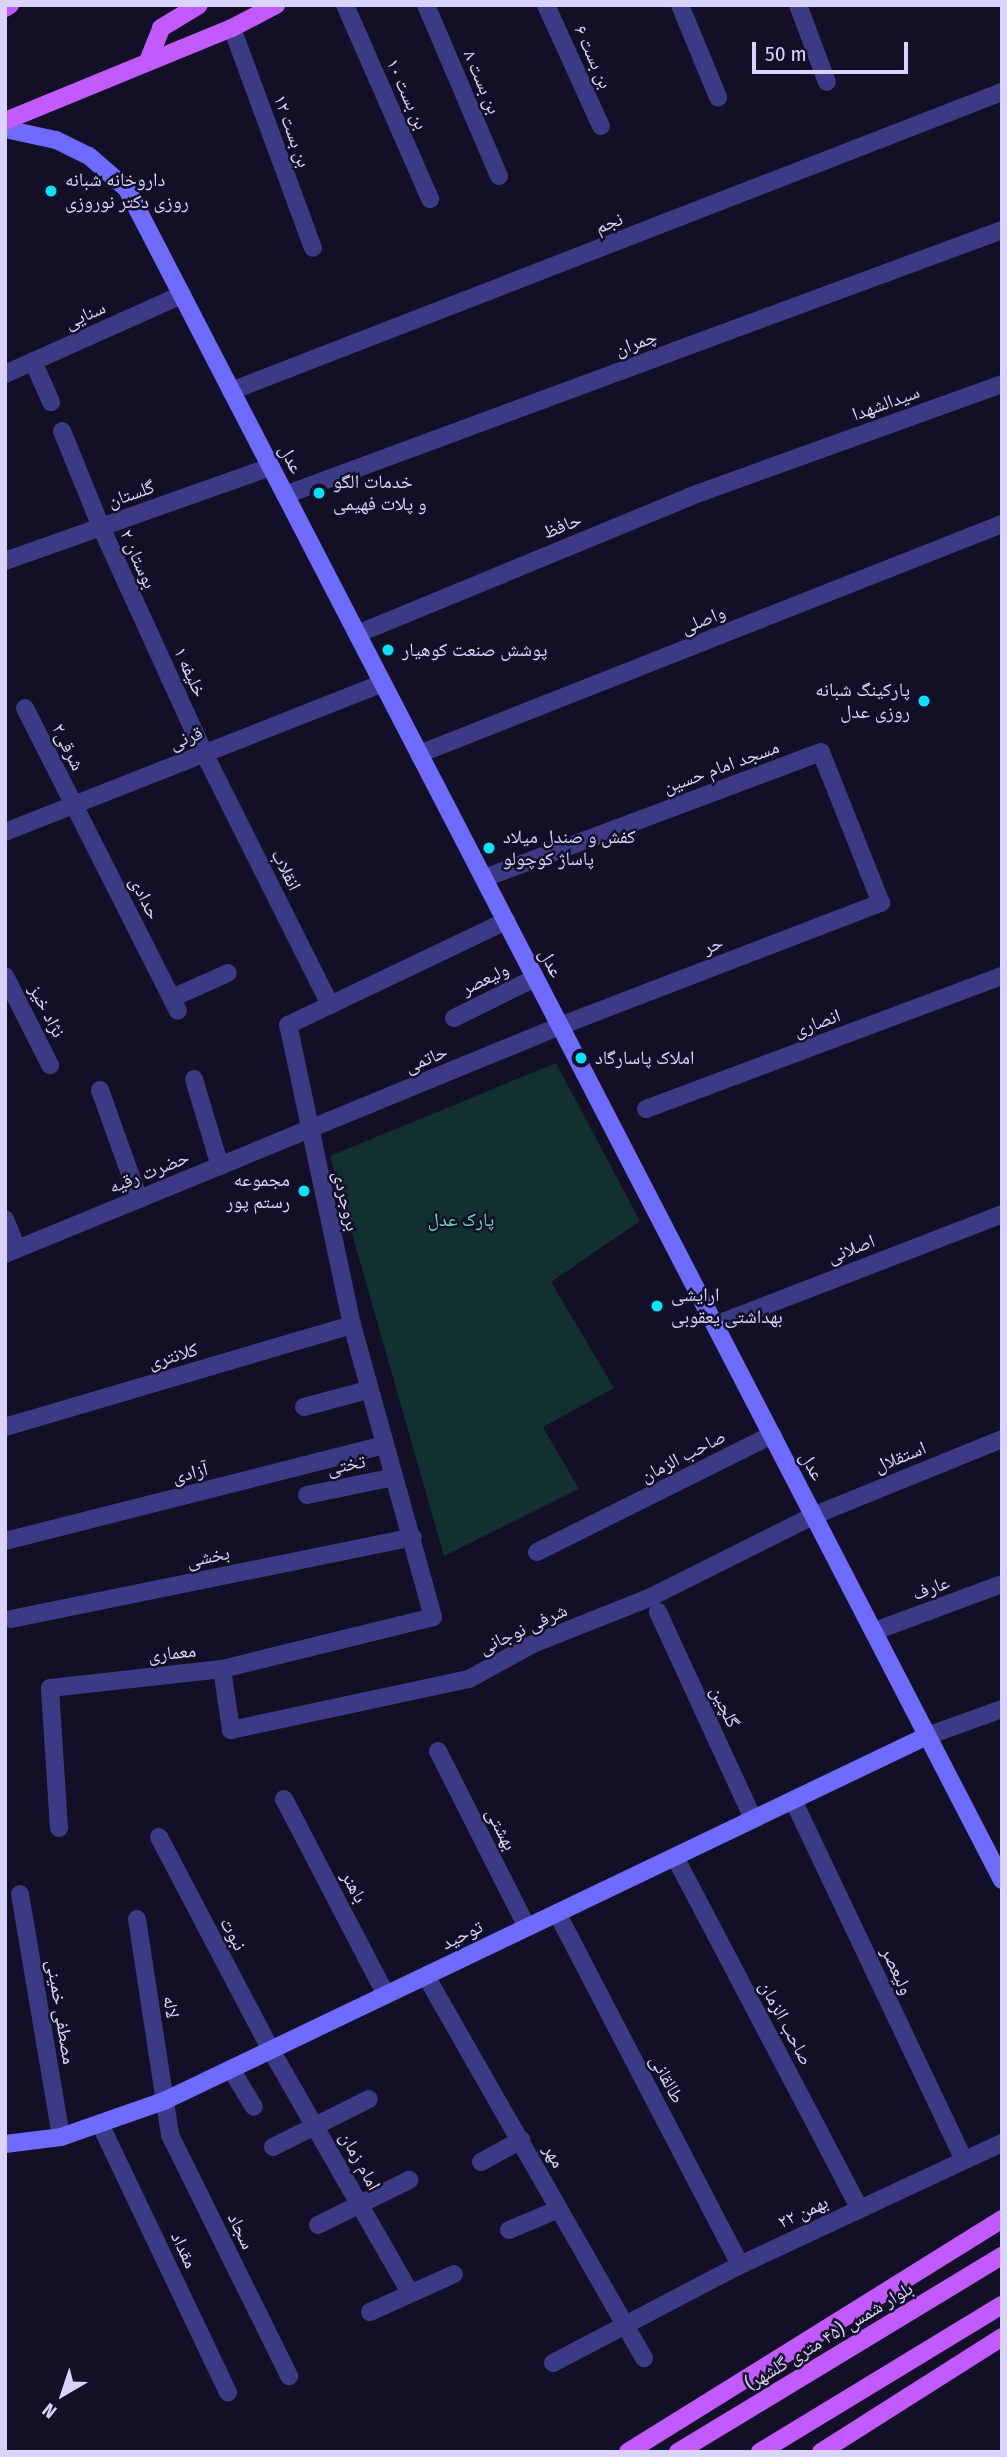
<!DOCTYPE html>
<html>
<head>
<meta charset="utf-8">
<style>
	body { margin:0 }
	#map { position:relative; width:1007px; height:2457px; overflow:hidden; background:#130f26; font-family:"Fira Sans Condensed","Noto Naskh Arabic",sans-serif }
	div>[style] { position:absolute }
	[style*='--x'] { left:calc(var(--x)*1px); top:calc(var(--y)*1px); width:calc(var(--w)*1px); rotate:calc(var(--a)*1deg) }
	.green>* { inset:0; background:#12302f }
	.street>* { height:18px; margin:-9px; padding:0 9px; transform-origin:9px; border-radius:9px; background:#3d3a85 }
	.secondary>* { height:18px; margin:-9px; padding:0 9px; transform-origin:9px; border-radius:9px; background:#6f6bff }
	.primary>* { height:18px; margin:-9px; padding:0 9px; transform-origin:9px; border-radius:9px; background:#c25bff }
	.dots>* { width:19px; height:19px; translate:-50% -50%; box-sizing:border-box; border:4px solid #130f26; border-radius:50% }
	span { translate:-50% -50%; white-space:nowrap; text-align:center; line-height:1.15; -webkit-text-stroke:5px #130f26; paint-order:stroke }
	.street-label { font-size:19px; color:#d9d4ff }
	.poi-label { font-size:19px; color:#d9d4ff }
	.left { translate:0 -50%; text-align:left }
	.right { translate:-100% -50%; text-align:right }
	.park-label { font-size:19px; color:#5fe0c0 }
	.frame { position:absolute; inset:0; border:7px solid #d9d4ff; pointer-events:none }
	.north { position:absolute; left:28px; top:2359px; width:70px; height:70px; -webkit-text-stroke:5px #130f26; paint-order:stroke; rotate:219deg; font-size:19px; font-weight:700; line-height:28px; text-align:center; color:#d9d4ff }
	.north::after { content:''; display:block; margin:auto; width:24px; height:32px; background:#d9d4ff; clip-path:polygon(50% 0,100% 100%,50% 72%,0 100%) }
	.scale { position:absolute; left:752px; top:42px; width:156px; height:32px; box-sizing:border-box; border:4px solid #d9d4ff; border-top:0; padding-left:9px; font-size:21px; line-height:24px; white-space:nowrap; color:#d9d4ff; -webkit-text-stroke:5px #130f26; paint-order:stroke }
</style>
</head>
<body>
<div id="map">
	<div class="green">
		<i style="clip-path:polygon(556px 1063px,640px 1221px,551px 1282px,614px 1388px,543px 1427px,579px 1489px,444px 1556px,330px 1156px)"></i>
	</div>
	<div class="street">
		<i style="--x:345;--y:5;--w:212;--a:66.3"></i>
		<i style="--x:426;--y:5;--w:186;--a:66.9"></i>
		<i style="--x:546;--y:5;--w:133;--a:65.6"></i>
		<i style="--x:680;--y:5;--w:100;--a:67.6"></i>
		<i style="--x:798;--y:5;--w:82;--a:69.4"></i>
		<i style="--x:232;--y:28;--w:234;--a:69.8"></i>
		<i style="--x:33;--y:361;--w:45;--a:66.3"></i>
		<i style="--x:5;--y:374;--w:194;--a:-24.1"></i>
		<i style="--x:231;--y:391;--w:827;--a:-21.2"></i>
		<i style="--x:62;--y:431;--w:104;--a:67.9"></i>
		<i style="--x:101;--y:527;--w:248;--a:65.5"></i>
		<i style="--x:204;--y:753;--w:282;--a:63.4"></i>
		<i style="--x:285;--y:495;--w:764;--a:-20.28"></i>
		<i style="--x:5;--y:561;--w:282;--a:-19.5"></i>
		<i style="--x:357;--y:634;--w:361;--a:-22.4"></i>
		<i style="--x:691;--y:496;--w:331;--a:-19.8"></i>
		<i style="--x:25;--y:708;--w:339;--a:63.2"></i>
		<i style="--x:419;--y:754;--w:627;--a:-21.53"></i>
		<i style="--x:5;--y:832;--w:406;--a:-21.5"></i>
		<i style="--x:5;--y:976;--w:100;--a:63.2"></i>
		<i style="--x:172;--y:998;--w:61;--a:-24.1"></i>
		<i style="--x:454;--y:1018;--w:90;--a:-26.3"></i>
		<i style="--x:194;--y:1079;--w:91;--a:73.4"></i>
		<i style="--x:100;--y:1090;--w:116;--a:70.3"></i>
		<i style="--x:646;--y:1109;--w:380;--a:-20.5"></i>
		<i style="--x:5;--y:1219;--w:32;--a:68"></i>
		<i style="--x:5;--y:1254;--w:600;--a:-22.33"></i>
		<i style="--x:560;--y:1026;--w:344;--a:-21"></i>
		<i style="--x:881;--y:903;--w:162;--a:-111.7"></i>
		<i style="--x:821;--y:752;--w:360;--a:159.5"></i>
		<i style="--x:715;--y:1325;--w:308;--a:-21.1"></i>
		<i style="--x:304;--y:1407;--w:66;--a:-14.9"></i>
		<i style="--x:5;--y:1427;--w:362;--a:-16.4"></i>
		<i style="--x:307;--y:1495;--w:89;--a:-11.7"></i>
		<i style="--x:5;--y:1541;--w:392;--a:-14.2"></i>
		<i style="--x:537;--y:1552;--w:263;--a:-26.5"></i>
		<i style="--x:658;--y:1612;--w:228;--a:65.3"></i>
		<i style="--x:11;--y:1619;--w:410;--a:-11.5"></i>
		<i style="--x:875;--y:1631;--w:135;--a:-20.3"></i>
		<i style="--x:222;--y:1669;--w:62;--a:81.6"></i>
		<i style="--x:231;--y:1730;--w:243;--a:-12.1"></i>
		<i style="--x:469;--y:1679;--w:73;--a:-28.7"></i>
		<i style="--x:533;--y:1644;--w:127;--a:-21.7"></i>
		<i style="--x:651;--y:1597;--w:183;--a:-26.6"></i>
		<i style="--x:815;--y:1515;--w:202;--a:-22.1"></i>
		<i style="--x:927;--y:1736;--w:80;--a:-19.8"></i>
		<i style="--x:438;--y:1751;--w:197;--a:63.2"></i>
		<i style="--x:284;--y:1799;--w:221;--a:62.5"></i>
		<i style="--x:793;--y:1800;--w:399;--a:64.6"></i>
		<i style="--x:59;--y:1828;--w:140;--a:-93.7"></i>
		<i style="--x:50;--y:1688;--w:173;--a:-6.3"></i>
		<i style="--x:222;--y:1669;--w:217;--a:-13.8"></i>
		<i style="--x:433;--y:1617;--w:303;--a:-105.5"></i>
		<i style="--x:352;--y:1325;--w:307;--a:-102"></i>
		<i style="--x:288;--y:1025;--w:242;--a:-25.5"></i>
		<i style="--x:159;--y:1837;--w:241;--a:62.3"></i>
		<i style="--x:271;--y:2050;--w:280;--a:60.2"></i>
		<i style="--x:675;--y:1857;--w:398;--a:62.3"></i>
		<i style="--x:20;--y:1894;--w:246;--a:80.4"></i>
		<i style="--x:557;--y:1913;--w:397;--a:62.5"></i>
		<i style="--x:137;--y:1919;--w:219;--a:81.3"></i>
		<i style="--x:170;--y:2135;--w:269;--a:63.7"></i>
		<i style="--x:426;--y:1976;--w:440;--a:60.3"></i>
		<i style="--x:231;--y:2069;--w:44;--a:58.8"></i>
		<i style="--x:101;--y:2126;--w:295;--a:64.5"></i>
		<i style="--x:273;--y:2147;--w:107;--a:-26.6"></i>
		<i style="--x:481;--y:2162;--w:46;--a:-28.8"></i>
		<i style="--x:318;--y:2225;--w:102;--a:-26.3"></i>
		<i style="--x:509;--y:2230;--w:54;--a:-22.8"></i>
		<i style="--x:370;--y:2312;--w:92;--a:-24.3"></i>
		<i style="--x:553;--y:2363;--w:211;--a:-27.7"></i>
		<i style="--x:740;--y:2265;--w:289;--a:-25"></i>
	</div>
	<div class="secondary">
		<i style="--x:5;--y:129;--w:52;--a:12.2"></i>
		<i style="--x:56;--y:140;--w:37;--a:26"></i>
		<i style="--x:89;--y:156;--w:50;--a:41"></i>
		<i style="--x:127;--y:189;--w:1904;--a:62.64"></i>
		<i style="--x:5;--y:2144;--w:56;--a:-7.1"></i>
		<i style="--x:61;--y:2137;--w:109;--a:-19.3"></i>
		<i style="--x:164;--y:2101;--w:846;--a:-25.57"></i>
	</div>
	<div class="primary">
		<i style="--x:5;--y:8;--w:6;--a:-31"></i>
		<i style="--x:148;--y:61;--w:35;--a:-68"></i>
		<i style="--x:161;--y:28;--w:44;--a:-31.2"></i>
		<i style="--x:5;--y:121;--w:245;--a:-22.3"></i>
		<i style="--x:232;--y:28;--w:50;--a:-27.6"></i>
		<i style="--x:628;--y:2452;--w:441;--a:-31.9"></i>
		<i style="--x:678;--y:2452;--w:379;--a:-31.2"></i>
		<i style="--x:760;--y:2452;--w:283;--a:-31.3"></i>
		<i style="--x:821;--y:2452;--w:214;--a:-32.4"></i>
	</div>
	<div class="dots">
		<i style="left:51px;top:191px;background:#00e5ff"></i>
		<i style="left:319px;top:493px;background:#00e5ff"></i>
		<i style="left:388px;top:650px;background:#00e5ff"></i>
		<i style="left:924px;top:701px;background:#00e5ff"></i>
		<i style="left:489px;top:848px;background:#00e5ff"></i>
		<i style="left:581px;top:1058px;background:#00e5ff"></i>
		<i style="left:304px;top:1191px;background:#00e5ff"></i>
		<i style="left:657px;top:1306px;background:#00e5ff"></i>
	</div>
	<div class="street-label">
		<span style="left:593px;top:57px;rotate:66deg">بن بست ۶</span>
		<span style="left:482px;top:82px;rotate:67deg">بن بست ۸</span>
		<span style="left:407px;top:94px;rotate:66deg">بن بست ۱۰</span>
		<span style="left:292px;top:131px;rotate:70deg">بن بست ۱۲</span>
		<span style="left:609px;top:223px;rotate:-21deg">نجم</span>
		<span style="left:85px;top:315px;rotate:-24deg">سنایی</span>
		<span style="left:636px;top:343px;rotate:-20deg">چمران</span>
		<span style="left:886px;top:403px;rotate:-20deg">سیدالشهدا</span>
		<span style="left:291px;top:459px;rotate:63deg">عدل</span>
		<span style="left:131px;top:494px;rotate:-19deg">گلستان</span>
		<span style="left:562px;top:526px;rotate:-22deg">حافظ</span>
		<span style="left:138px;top:559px;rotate:66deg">بوستان ۲</span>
		<span style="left:703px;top:620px;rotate:-22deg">واصلی</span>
		<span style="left:190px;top:672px;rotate:65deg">خلیفه ۱</span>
		<span style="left:186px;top:738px;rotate:-21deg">قرنی</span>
		<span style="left:68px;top:747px;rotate:64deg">۲شرقی</span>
		<span style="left:721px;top:767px;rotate:-20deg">مسجد امام حسین</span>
		<span style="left:286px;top:870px;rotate:63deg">انقلاب</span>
		<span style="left:145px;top:898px;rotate:63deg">حدادی</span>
		<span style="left:713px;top:945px;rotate:-21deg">حر</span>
		<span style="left:551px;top:963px;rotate:63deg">عدل</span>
		<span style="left:485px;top:979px;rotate:-26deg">ولیعصر</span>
		<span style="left:47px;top:1011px;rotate:63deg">نژاد خیز</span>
		<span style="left:817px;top:1023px;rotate:-20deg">انصاری</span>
		<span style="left:426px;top:1059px;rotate:-22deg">حاتمی</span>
		<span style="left:149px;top:1172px;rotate:-22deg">حضرت رقیه</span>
		<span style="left:346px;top:1201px;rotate:77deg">بروجردی</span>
		<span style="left:851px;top:1249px;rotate:-21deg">اصلانی</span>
		<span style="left:173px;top:1356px;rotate:-16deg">کلانتری</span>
		<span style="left:683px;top:1456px;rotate:-27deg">صاحب الزمان</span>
		<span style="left:900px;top:1457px;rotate:-22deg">استقلال</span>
		<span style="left:346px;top:1465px;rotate:-12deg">تختی</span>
		<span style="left:812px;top:1466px;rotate:62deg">عدل</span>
		<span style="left:190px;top:1473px;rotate:-14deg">آزادی</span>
		<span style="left:208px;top:1557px;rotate:-12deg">بخشی</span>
		<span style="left:931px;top:1588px;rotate:-20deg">عارف</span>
		<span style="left:523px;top:1629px;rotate:-25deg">شرفی نوجانی</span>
		<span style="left:172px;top:1653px;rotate:-6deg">معماری</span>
		<span style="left:725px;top:1707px;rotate:65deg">گلچین</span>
		<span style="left:501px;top:1829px;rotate:63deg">بهشتی</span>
		<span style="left:354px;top:1887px;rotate:62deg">باهنر</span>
		<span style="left:233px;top:1934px;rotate:62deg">نبوت</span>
		<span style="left:462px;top:1935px;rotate:-26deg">توحید</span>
		<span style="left:897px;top:1971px;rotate:65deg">ولیعصر</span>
		<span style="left:171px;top:2007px;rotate:82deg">لاله</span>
		<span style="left:61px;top:2012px;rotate:81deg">مصطفی خمینی</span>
		<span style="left:786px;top:2023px;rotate:62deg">صاحب الزمان</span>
		<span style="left:667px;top:2079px;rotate:62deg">طالقانی</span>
		<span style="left:554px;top:2156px;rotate:61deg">مهر</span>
		<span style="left:360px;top:2161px;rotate:61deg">امام زمان</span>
		<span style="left:803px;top:2212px;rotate:-25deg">۲۲ بهمن</span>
		<span style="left:241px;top:2231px;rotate:64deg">سجاد</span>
		<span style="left:184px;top:2250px;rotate:65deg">مقداد</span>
		<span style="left:829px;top:2336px;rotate:-31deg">بلوار شمس (۴۵ متری گلشهر)</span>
	</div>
	<div class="poi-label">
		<span class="left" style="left:65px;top:191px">داروخانه شبانه<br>روزی دکتر نوروزی</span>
		<span class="left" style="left:333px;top:493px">خدمات الگو<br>و پلات فهیمی</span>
		<span class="left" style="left:402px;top:650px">پوشش صنعت کوهیار</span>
		<span class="right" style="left:910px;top:701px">پارکینگ شبانه<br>روزی عدل</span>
		<span class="left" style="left:503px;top:848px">کفش و صندل میلاد<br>پاساژ کوچولو</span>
		<span class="left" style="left:595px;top:1058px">املاک پاسارگاد</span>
		<span class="right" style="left:290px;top:1191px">مجموعه<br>رستم پور</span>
		<span class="left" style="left:671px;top:1306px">ارایشی<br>بهداشتی یعقوبی</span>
	</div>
	<div class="park-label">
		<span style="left:461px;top:1220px">پارک عدل</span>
	</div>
	<div class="frame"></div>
	<div class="north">N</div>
	<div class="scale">50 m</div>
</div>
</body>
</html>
